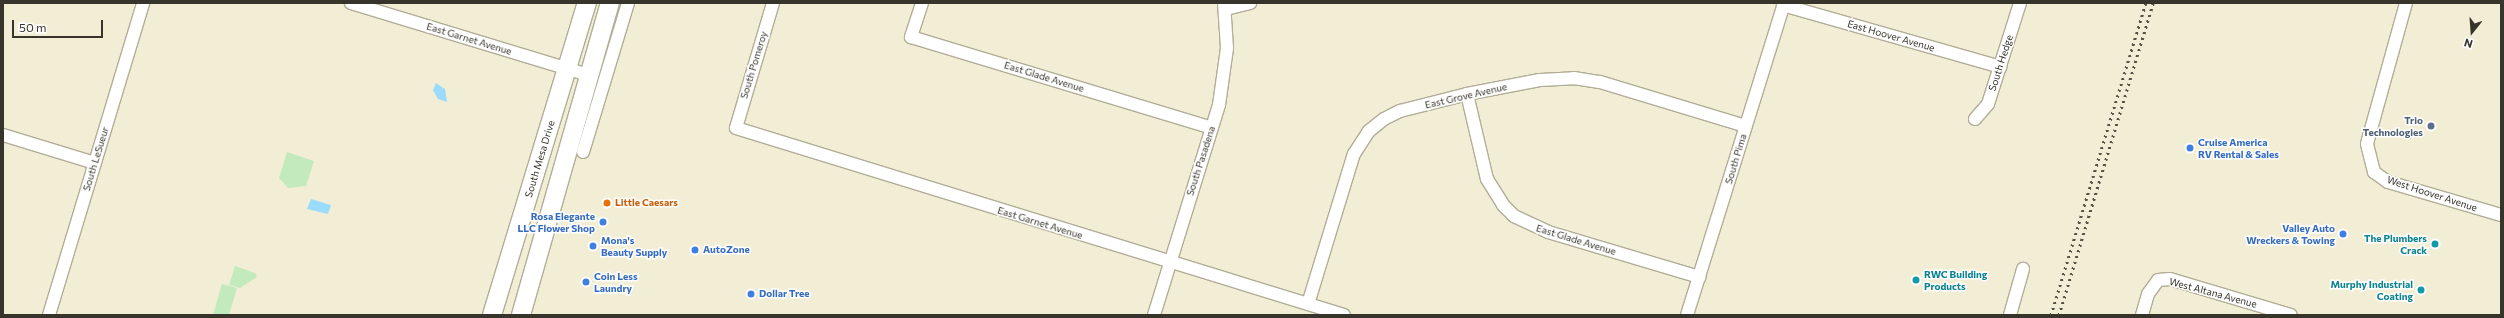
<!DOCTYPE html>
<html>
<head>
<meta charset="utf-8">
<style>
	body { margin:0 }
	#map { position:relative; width:2504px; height:318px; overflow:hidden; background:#f2eed6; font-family:Commissioner,sans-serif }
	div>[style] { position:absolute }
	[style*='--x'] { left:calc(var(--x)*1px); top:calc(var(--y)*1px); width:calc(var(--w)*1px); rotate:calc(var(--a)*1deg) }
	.green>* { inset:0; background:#c2eabc }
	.water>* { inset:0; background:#9bdbfd }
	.roads { filter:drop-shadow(1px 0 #b1ad96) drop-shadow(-1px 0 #b1ad96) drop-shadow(0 1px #b1ad96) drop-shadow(0 -1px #b1ad96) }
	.street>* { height:12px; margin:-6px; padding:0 6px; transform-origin:6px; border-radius:6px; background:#fff }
	.secondary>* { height:18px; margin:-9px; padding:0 9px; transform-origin:9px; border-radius:9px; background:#fff }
	.rail>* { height:3px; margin-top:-1.5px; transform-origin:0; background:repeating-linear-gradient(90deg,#555348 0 2px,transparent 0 6px) }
	.dots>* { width:11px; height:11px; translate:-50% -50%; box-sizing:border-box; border:2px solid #fff; border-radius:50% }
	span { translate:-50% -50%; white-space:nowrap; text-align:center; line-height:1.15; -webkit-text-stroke:3px #fff; paint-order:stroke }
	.street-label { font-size:10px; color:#36342b }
	.service-label { font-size:10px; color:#4e5e75; font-weight:700 }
	.right { translate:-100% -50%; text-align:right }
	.shop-label { font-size:10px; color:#366cbe; font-weight:700 }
	.left { translate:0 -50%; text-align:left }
	.food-label { font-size:10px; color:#c56008; font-weight:700 }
	.culture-label { font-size:10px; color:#0d838f; font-weight:700 }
	.frame { position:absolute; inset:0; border:4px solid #36342b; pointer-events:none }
	.north { position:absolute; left:2452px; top:12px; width:40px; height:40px; -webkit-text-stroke:3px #fff; paint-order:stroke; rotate:197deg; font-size:11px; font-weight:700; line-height:16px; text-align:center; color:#36342b }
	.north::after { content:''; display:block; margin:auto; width:14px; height:18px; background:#36342b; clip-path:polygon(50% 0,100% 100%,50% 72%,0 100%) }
	.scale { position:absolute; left:12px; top:20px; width:91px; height:18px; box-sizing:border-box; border:2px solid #36342b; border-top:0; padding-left:5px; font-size:12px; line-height:14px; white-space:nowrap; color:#36342b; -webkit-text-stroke:3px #fff; paint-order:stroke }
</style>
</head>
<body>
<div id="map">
	<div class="green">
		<i style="clip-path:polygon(287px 152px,314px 161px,306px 186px,288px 188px,279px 178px)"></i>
		<i style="clip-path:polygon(235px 266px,255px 273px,257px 277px,240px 288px,229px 285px)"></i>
		<i style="clip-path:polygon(222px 284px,237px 288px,229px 315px,213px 315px)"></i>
	</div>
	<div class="water">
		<i style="clip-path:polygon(436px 83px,445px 89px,447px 102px,438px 99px,433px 90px)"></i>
		<i style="clip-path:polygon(311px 199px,331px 205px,328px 214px,307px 209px)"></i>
	</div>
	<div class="roads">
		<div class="street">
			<i style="--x:351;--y:3;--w:248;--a:16.9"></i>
			<i style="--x:773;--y:3;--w:130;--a:106.5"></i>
			<i style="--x:736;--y:128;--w:636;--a:17.1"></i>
			<i style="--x:922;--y:3;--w:36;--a:108"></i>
			<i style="--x:911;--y:37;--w:314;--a:16.8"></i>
			<i style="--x:2406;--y:3;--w:146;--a:105.5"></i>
			<i style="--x:2367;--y:144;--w:29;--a:76"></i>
			<i style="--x:2374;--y:172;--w:17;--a:36"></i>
			<i style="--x:2388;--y:182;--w:118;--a:16.3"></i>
			<i style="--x:1783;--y:5;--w:226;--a:15.9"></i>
			<i style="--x:1226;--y:9;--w:25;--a:-14"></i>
			<i style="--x:1467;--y:94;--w:87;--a:76.8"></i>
			<i style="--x:1487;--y:179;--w:31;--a:58"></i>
			<i style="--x:1503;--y:205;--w:16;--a:45"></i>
			<i style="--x:1514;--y:216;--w:38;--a:25"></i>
			<i style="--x:1548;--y:232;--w:158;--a:16.6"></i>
			<i style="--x:1975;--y:119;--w:20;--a:-49"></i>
			<i style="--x:1988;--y:104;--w:106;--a:-72.4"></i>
			<i style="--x:3;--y:135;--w:96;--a:16.9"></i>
			<i style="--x:583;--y:152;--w:156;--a:-73.2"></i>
			<i style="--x:1308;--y:304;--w:157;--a:-73"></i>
			<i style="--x:1354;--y:154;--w:27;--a:-57"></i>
			<i style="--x:1369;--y:131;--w:19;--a:-39"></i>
			<i style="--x:1384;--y:119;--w:18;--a:-27"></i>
			<i style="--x:1400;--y:111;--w:69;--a:-14.2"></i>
			<i style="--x:1467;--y:94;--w:74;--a:-10.9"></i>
			<i style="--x:1540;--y:80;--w:34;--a:-3"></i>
			<i style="--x:1574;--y:78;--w:26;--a:9"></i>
			<i style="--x:1600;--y:82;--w:152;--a:16.8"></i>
			<i style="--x:49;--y:315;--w:326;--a:-73.2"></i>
			<i style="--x:1154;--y:315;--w:220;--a:-72.8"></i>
			<i style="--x:1219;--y:105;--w:58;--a:-82"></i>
			<i style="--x:1227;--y:48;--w:45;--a:-93.8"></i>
			<i style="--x:1687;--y:315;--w:327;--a:-72.7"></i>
			<i style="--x:2010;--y:315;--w:48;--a:-74.2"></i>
			<i style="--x:2142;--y:315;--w:22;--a:-74"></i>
			<i style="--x:2148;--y:294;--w:17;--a:-54"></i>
			<i style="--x:2158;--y:280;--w:12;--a:-5"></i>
			<i style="--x:2170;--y:279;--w:126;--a:16.6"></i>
		</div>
		<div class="secondary">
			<i style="--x:492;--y:315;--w:326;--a:-73.1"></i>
			<i style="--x:521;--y:315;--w:324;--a:-74.1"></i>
		</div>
	</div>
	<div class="rail">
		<i style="--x:2051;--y:315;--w:326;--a:-73.1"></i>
		<i style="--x:2059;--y:315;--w:326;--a:-73.2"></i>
	</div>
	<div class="dots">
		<i style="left:2431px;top:126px;background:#5c6f8a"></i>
		<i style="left:2190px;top:148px;background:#3f7fe0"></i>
		<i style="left:607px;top:203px;background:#e8710a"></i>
		<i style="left:603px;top:222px;background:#3f7fe0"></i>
		<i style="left:2343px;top:234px;background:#3f7fe0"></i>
		<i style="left:2435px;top:244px;background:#0f9aa8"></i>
		<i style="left:593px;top:246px;background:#3f7fe0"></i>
		<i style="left:695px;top:250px;background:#3f7fe0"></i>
		<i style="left:1916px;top:280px;background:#0f9aa8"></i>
		<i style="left:586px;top:282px;background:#3f7fe0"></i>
		<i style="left:2421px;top:290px;background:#0f9aa8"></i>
		<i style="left:751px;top:294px;background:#3f7fe0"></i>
	</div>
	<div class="street-label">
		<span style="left:1891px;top:36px;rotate:16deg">East Hoover Avenue</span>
		<span style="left:469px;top:39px;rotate:17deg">East Garnet Avenue</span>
		<span style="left:2001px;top:63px;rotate:-72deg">South Hedge</span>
		<span style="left:754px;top:65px;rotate:-73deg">South Pomeroy</span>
		<span style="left:1044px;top:77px;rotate:17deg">East Glade Avenue</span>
		<span style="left:1466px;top:96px;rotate:-13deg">East Grove Avenue</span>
		<span style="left:96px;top:159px;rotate:-73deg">South LeSueur</span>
		<span style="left:540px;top:159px;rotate:-73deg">South Mesa Drive</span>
		<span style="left:1736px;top:159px;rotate:-73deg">South Pima</span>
		<span style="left:1201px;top:161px;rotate:-72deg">South Pasadena</span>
		<span style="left:2432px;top:194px;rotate:18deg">West Hoover Avenue</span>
		<span style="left:1040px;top:223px;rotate:17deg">East Garnet Avenue</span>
		<span style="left:1576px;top:240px;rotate:17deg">East Glade Avenue</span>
		<span style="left:2213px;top:293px;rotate:15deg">West Altana Avenue</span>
	</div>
	<div class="service-label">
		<span class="right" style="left:2423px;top:126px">Trio<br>Technologies</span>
	</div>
	<div class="shop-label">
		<span class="left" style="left:2198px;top:148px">Cruise America<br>RV Rental &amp; Sales</span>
		<span class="right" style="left:595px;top:222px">Rosa Elegante<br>LLC Flower Shop</span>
		<span class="right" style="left:2335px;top:234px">Valley Auto<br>Wreckers &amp; Towing</span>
		<span class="left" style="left:601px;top:246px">Mona's<br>Beauty Supply</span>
		<span class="left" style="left:703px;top:250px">AutoZone</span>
		<span class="left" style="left:594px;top:282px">Coin Less<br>Laundry</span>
		<span class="left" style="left:759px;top:294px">Dollar Tree</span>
	</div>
	<div class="food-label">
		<span class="left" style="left:615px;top:203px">Little Caesars</span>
	</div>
	<div class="culture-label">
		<span class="right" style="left:2427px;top:244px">The Plumbers<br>Crack</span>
		<span class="left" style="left:1924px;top:280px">RWC Building<br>Products</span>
		<span class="right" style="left:2413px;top:290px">Murphy Industrial<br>Coating</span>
	</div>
	<div class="frame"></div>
	<div class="north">N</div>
	<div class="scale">50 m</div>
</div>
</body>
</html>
